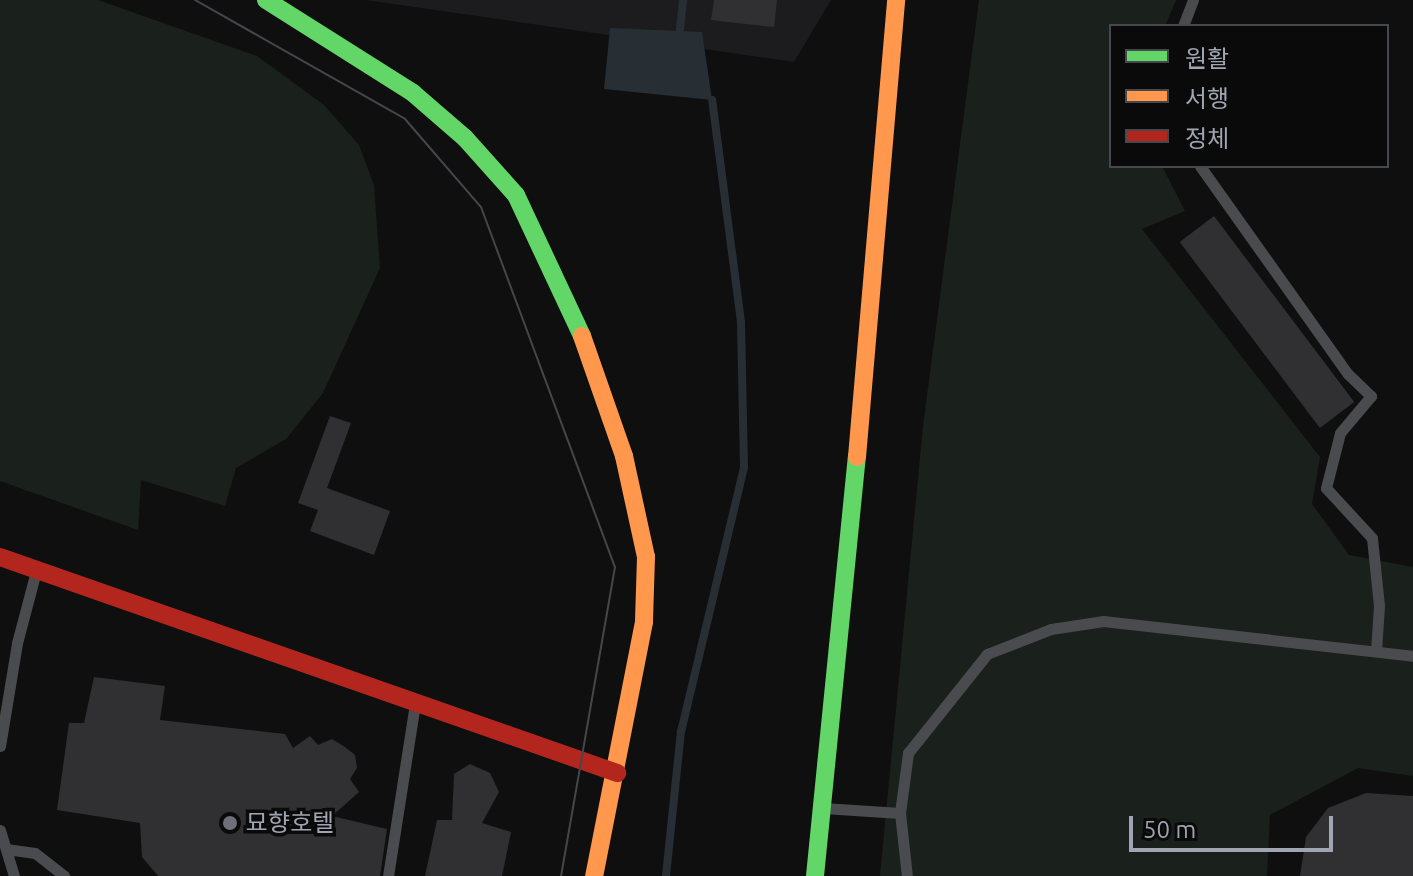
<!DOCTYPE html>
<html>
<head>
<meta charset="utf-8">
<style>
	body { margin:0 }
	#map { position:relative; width:1413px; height:876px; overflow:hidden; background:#0f0f10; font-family:Ubuntu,"Noto Sans KR",sans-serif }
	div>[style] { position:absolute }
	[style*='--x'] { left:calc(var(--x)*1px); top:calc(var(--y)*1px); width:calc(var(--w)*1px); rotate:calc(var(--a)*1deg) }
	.built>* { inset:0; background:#1c1c1e }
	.green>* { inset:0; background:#1a201b }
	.water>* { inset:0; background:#272e34 }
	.stream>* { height:8px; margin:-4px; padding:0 4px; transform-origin:4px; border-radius:4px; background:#272e34 }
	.building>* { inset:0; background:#303032; transform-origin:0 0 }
	.lane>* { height:11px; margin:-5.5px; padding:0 5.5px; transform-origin:5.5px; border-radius:5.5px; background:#4a4b4f }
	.fast>* { height:18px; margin:-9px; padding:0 9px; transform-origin:9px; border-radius:9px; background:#63d668 }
	.slow>* { height:18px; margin:-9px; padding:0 9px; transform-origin:9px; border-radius:9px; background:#ff974d }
	.jam>* { height:18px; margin:-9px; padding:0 9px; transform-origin:9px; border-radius:9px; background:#b3261e }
	.tram>* { height:2px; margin:-1px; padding:0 1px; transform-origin:1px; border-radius:1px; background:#454649 }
	.dots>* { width:22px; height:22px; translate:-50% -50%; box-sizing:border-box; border:4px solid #0a0a0b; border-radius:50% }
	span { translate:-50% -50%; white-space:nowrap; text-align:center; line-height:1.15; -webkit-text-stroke:7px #0a0a0b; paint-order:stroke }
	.poi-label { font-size:24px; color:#a0a5b1 }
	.left { translate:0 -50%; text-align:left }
	.legend { position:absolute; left:1109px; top:24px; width:280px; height:144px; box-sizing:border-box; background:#0a0a0b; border:2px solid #46484d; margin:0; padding:10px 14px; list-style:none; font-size:24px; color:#a0a5b1 }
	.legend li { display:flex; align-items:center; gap:16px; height:40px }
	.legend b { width:40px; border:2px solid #46484d }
	.scale { position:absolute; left:1129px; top:816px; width:204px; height:36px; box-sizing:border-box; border:4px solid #a0a5b1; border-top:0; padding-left:10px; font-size:24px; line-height:28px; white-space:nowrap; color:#a0a5b1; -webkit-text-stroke:6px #0a0a0b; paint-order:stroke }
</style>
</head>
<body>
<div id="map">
	<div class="built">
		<i style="clip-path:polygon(366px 0,831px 0,794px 62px)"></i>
	</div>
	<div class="green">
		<i style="clip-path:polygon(0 0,98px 0,257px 56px,324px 105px,359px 145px,374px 185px,380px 268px,323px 393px,286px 439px,236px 468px,225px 506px,141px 480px,138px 530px,0 481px)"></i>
		<i style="clip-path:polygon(979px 0,1176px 0,1165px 26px,1111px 26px,1111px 166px,1162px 166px,1185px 211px,1142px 229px,1320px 457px,1312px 504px,1349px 555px,1413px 567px,1413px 776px,1358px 768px,1270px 815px,1267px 876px,880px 876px,923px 426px)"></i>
	</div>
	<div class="water">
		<i style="clip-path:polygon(610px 28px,702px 32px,712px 100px,604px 89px)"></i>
	</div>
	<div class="stream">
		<i style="--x:680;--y:29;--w:29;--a:-84"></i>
		<i style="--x:666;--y:876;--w:145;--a:-84.1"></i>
		<i style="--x:681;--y:732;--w:272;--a:-76.6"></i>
		<i style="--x:744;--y:467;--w:145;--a:-91.2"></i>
		<i style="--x:741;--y:322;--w:224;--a:-97.4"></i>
	</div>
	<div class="building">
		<i style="clip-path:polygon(714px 0,777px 0,774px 27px,711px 20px)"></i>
		<i style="left:1214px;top:216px;width:233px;height:43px;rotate:53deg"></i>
		<i style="clip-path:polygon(330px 416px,351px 423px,327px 488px,390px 511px,374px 555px,310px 531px,318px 510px,298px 503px)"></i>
		<i style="clip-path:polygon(94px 677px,165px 686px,160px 720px,285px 734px,293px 748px,310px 736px,318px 745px,332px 739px,345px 747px,355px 755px,357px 768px,350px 779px,359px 792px,332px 816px,387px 829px,380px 876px,158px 876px,142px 857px,140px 823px,57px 810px,69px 723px,84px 723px)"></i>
		<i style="clip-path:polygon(470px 764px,490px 773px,499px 792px,482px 823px,511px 832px,502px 876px,425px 876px,437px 820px,452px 820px,454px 774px)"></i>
		<i style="clip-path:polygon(1366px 793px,1413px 796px,1413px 876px,1300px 876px,1306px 837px,1328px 808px)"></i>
	</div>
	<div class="lane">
		<i style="--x:1183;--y:26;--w:28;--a:-69"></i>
		<i style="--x:1200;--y:166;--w:255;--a:54.6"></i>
		<i style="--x:1348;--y:374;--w:32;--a:44"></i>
		<i style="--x:1371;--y:396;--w:48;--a:130"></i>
		<i style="--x:1340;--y:433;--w:57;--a:104.3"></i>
		<i style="--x:1326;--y:488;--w:68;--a:47.4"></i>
		<i style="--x:1372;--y:538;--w:68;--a:84.1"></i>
		<i style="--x:1379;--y:606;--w:45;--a:93.8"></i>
		<i style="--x:0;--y:746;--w:104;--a:-80.6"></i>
		<i style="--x:17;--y:643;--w:74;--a:-75.2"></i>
		<i style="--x:823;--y:808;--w:77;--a:3.7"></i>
		<i style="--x:900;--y:813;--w:63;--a:83.7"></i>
		<i style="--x:900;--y:813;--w:61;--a:-82.4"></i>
		<i style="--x:908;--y:753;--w:127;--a:-51.4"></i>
		<i style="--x:987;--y:654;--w:69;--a:-21.3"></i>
		<i style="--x:1051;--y:629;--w:53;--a:-8.7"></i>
		<i style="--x:1103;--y:621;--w:312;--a:6.4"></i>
		<i style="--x:0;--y:830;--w:48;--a:73.1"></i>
		<i style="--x:6;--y:849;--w:29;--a:8"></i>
		<i style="--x:35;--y:853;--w:37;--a:38"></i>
		<i style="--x:388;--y:876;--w:175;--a:-81.1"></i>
	</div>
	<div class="fast">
		<i style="--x:266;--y:0;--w:174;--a:32.3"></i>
		<i style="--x:413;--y:93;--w:69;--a:40.9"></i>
		<i style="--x:465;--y:138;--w:76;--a:48.2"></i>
		<i style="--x:516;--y:195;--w:156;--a:64.9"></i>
		<i style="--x:815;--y:876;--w:421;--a:-84.3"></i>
	</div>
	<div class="slow">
		<i style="--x:582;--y:336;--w:127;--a:70.7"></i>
		<i style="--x:624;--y:456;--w:103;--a:77.7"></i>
		<i style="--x:646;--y:557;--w:65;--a:91.8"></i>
		<i style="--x:644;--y:622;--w:259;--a:101.1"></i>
		<i style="--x:857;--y:457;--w:459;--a:-85.1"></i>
	</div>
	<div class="jam">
		<i style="--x:0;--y:557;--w:654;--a:19.29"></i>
	</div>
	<div class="tram">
		<i style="--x:195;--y:0;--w:241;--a:29.5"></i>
		<i style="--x:405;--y:119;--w:116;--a:49.2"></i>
		<i style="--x:481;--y:207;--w:384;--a:69.6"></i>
		<i style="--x:615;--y:567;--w:314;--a:99.9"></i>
	</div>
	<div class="dots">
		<i style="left:230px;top:823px;background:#6d7079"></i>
	</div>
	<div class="poi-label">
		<span class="left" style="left:246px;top:823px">묘향호텔</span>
	</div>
	<ul class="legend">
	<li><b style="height:10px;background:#63d668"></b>원활</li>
	<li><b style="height:10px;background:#ff974d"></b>서행</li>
	<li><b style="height:10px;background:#b3261e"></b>정체</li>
	</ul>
	<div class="scale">50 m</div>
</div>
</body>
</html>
